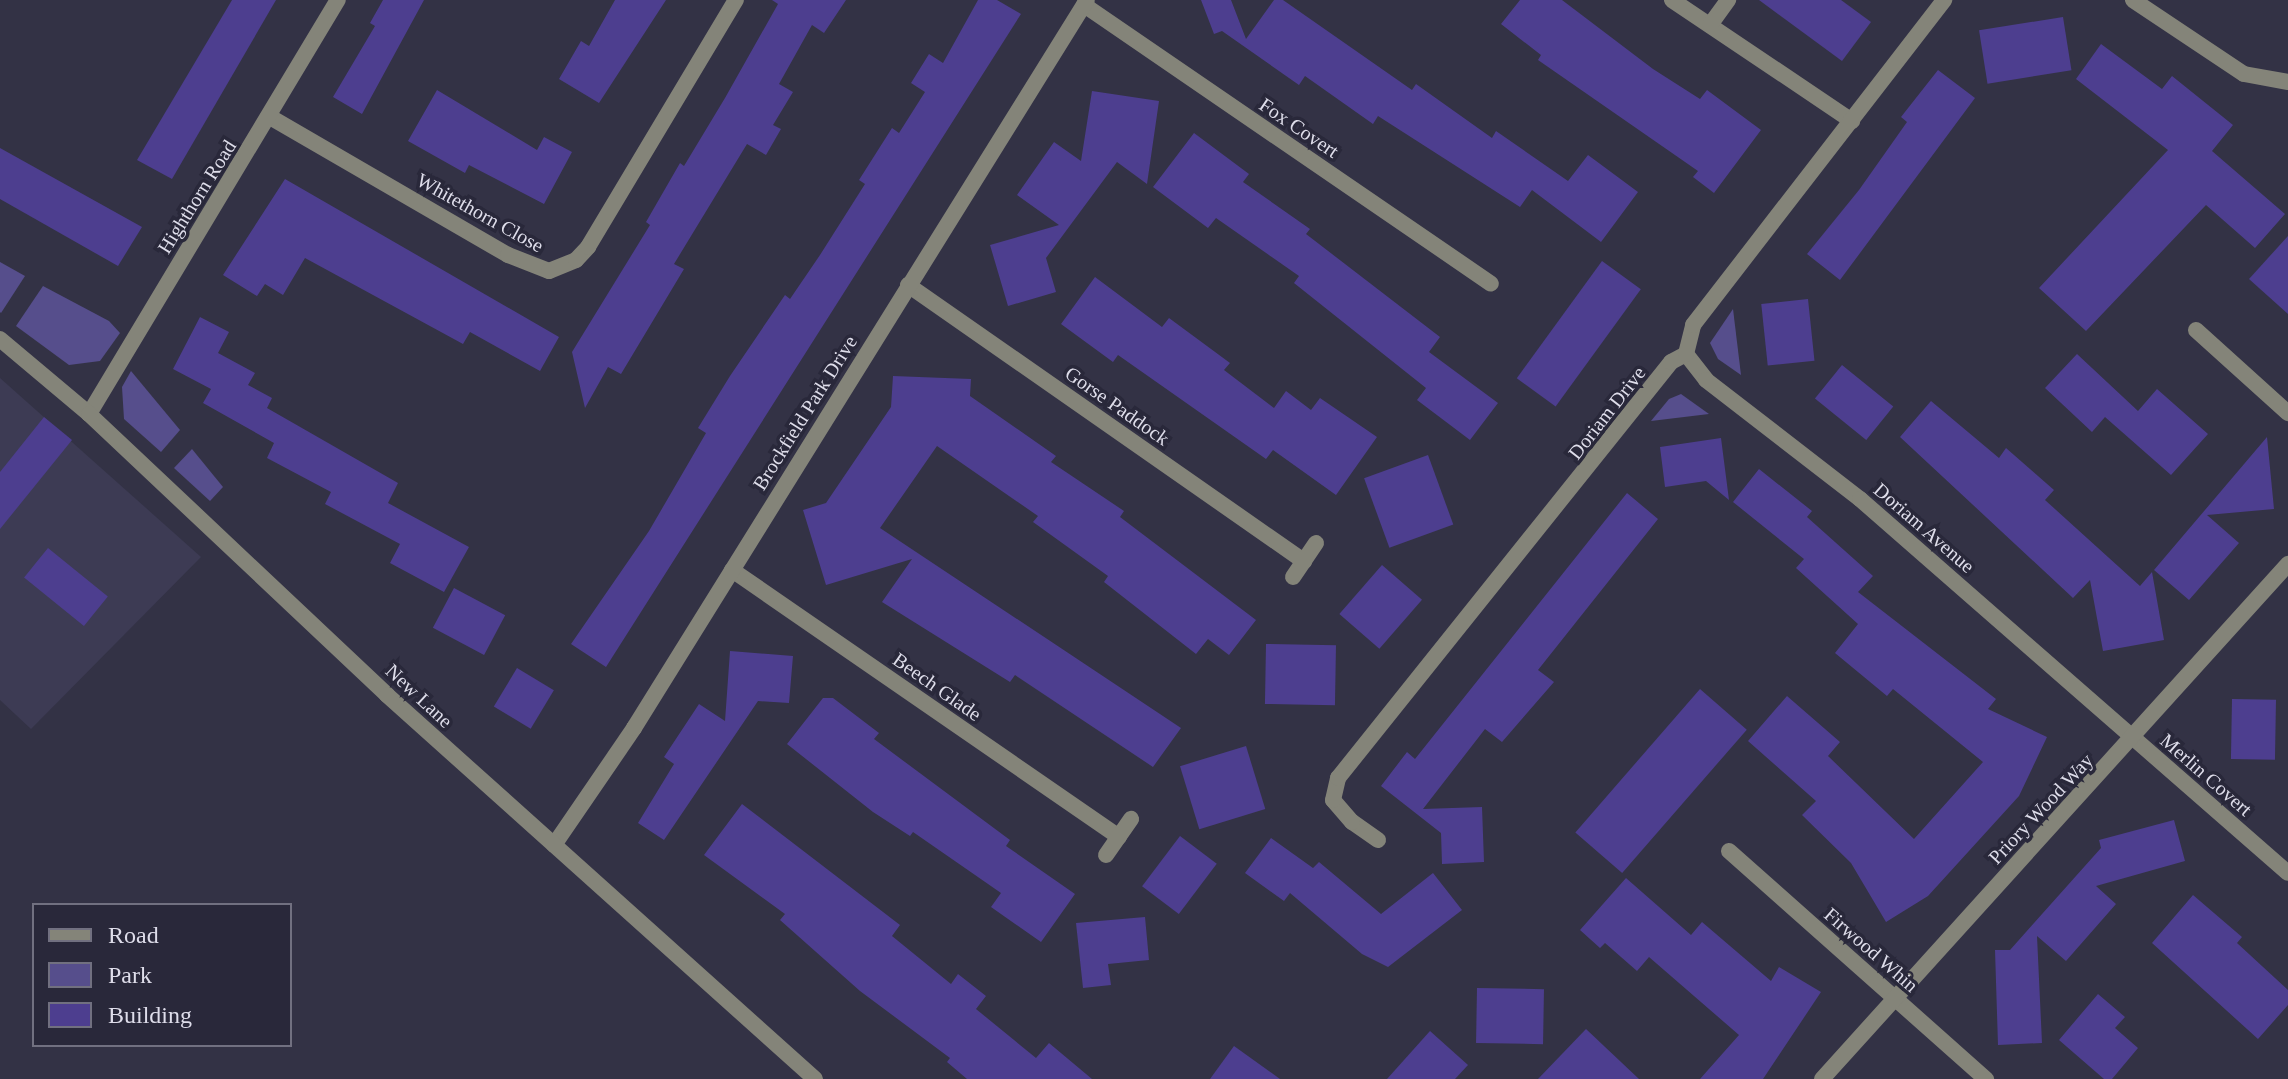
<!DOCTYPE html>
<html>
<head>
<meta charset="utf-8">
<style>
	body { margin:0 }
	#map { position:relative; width:2288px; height:1079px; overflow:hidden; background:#333245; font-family:"Times New Roman",serif }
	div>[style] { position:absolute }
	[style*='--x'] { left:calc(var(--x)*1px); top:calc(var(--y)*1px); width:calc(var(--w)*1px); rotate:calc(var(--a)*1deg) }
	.built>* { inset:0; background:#3d3b54 }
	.green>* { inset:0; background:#564e8c }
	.building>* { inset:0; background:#4d3e8f; transform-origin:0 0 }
	.minor>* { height:16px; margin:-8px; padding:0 8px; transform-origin:8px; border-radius:8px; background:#848479 }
	.tertiary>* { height:16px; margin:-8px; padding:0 8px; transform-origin:8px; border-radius:8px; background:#848479 }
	span { translate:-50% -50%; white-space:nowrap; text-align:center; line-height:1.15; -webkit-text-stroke:7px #29283a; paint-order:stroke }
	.street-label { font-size:20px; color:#deddea }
	.legend { position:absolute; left:32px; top:903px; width:260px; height:144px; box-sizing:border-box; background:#29283a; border:2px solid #717080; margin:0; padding:10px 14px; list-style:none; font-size:24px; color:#deddea }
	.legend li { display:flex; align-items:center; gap:16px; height:40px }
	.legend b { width:40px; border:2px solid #717080 }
</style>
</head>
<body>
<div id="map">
	<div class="built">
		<i style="clip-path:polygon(0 378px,201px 557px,31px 729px,0 700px)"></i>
	</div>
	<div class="green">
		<i style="clip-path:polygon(0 262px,25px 276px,1px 313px,0 312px)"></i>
		<i style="clip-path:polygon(43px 286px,109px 321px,120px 333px,100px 361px,69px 365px,16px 326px)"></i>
		<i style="clip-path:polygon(1733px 309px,1741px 375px,1718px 359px,1710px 343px)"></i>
		<i style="clip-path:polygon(131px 371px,180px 430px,161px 452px,124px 419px,122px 387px)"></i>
		<i style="clip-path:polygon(1681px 394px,1709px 414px,1651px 421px,1669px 399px)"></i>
		<i style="clip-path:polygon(192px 449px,223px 487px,210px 501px,174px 468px)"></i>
	</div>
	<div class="building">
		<i style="clip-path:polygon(232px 0,276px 0,172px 179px,137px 160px)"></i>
		<i style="clip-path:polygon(383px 0,424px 0,362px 114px,333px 97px,375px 26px,370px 23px)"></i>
		<i style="clip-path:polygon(615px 0,666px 0,599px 103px,559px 79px,581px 41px,589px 46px)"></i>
		<i style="clip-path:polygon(772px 0,846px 0,824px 33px,812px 25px,779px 84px,793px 92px,773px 125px,781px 129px,766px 155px,747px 144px,674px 264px,684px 269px,621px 374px,608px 367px,585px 408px,572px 352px,650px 225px,646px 222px,680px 163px,684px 166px,725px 98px,778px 4px)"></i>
		<i style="clip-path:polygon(978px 0,997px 0,1021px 14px,606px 667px,571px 644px,649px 531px,706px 433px,698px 428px,730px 376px,785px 295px,790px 299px,820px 255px,865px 184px,859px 180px,892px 128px,899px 133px,925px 92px,911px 83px,929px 54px,943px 63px)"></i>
		<i style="clip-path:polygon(1201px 0,1231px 0,1246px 39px,1274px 0,1283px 0,1412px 90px,1416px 84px,1492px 138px,1496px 131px,1568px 181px,1588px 155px,1638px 192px,1601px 242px,1532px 190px,1520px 207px,1378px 116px,1373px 124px,1305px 76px,1299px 85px,1222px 31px,1214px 34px)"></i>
		<i style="clip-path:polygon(1520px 0,1562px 0,1653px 69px,1700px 99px,1707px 90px,1761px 130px,1714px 193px,1693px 177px,1698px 171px,1538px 60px,1541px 55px,1501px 24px)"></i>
		<i style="clip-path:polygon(1759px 0,1841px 0,1871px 22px,1842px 61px)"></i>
		<i style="left:2063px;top:17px;width:54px;height:85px;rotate:81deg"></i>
		<i style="clip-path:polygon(2101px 44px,2162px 89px,2172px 76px,2233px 125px,2212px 151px,2285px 214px,2255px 248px,2206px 205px,2086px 331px,2039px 288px,2168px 150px,2076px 79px)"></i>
		<i style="clip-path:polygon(1938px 70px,1975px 98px,1840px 280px,1807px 254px,1859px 190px,1907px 122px,1901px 117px)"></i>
		<i style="clip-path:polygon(437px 90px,537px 150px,544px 137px,572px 152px,544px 204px,469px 165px,465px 173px,408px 141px)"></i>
		<i style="clip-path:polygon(1092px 91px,1159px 101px,1147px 184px,1117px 162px,1046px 258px,1056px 292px,1008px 306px,990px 245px,1059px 225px,1017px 195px,1054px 142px,1081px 161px)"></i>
		<i style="clip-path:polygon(1194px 133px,1249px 174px,1243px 182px,1310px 229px,1306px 234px,1440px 337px,1429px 352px,1498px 403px,1470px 440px,1417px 400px,1426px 388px,1294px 283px,1299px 276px,1216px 218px,1208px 228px,1153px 187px)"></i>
		<i style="clip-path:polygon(0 148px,142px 227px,118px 266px,0 199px)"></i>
		<i style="clip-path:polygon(285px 179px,559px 337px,540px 371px,470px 332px,463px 344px,305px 258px,283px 295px,265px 284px,257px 296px,223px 275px)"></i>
		<i style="clip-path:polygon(2288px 236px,2288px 314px,2249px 279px)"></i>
		<i style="left:1602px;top:261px;width:48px;height:145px;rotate:36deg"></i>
		<i style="clip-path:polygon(1095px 277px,1162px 327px,1169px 318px,1230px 363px,1224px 370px,1274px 408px,1286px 391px,1311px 410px,1320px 398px,1377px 437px,1336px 495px,1273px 450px,1266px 459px,1118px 355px,1113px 362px,1061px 324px)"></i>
		<i style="left:1808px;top:299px;width:62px;height:47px;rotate:84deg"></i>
		<i style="clip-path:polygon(200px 317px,229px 332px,218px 353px,255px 373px,248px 385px,272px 398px,267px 408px,398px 483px,388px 503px,469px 547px,444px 592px,390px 563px,400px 544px,325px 504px,331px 492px,267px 458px,274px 443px,203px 403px,211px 389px,173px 369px)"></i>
		<i style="clip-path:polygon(2077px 354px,2138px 411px,2157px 389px,2208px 434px,2171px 475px,2105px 417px,2092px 432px,2045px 388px)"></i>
		<i style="left:1842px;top:365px;width:66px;height:43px;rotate:39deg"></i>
		<i style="clip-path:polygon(893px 376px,971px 379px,970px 396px,1056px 456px,1051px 462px,1124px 511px,1120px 517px,1256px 620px,1229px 655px,1208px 639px,1196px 654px,1104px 582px,1108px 576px,1033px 522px,1038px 516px,937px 446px,880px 528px,1181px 728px,1153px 767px,1015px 675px,1010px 682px,882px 602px,912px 559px,826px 585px,803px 510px,826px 503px,891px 407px)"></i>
		<i style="clip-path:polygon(1931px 401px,1999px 458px,2006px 448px,2054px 490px,2045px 500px,2140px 586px,2152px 572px,2164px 640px,2103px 651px,2090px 580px,2073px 598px,1900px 437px)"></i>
		<i style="clip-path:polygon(44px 417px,72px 440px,0 529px,0 472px)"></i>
		<i style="clip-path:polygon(2267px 437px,2274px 509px,2207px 515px,2239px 543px,2189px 600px,2154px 570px)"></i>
		<i style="clip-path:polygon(1721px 438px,1729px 500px,1706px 481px,1665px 487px,1660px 447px)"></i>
		<i style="left:1428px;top:455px;width:74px;height:68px;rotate:70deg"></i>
		<i style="clip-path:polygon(1759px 469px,1812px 511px,1807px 517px,1873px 576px,1858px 592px,1996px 699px,1988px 709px,2047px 737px,2019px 796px,1928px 896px,1886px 922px,1851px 863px,1802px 815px,1816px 801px,1748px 741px,1787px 696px,1840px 742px,1828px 756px,1914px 839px,1983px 762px,1893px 689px,1887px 696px,1835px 653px,1858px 624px,1796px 568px,1804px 559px,1733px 502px)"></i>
		<i style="clip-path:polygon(1627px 493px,1658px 519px,1538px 670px,1554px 682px,1502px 742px,1485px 729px,1423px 809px,1482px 807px,1484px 862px,1442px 864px,1441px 833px,1381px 786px,1407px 752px,1415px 759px)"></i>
		<i style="left:48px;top:548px;width:77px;height:38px;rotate:39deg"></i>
		<i style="left:1382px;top:565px;width:53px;height:65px;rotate:41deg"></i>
		<i style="left:454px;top:588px;width:58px;height:45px;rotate:28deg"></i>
		<i style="left:1266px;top:644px;width:70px;height:60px;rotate:1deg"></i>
		<i style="clip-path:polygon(730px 651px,793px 656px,789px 703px,758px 701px,664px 840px,638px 823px,674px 764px,664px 757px,699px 704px,725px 721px)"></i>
		<i style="left:517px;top:668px;width:43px;height:45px;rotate:31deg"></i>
		<i style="left:1700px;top:689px;width:62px;height:190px;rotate:41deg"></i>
		<i style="clip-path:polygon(823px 698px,833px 698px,879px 733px,874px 739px,1010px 840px,1006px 846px,1075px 894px,1041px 942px,991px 907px,1001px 893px,913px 832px,910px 836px,873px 812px,787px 744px)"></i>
		<i style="left:2232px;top:699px;width:44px;height:60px;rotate:1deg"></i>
		<i style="left:1246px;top:746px;width:66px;height:69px;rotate:73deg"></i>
		<i style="clip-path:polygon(742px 804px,900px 925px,892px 936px,951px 984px,958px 974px,986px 996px,976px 1009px,1036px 1058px,1049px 1043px,1092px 1079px,967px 1079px,947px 1062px,950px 1058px,860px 991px,780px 920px,785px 914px,704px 855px)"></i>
		<i style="clip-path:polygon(2174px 820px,2185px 861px,2096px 886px,2116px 904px,2066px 961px,2037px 936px,2042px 1043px,1998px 1045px,1995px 950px,2010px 950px,2101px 848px,2099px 840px)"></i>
		<i style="left:1180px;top:836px;width:46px;height:63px;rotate:37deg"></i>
		<i style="clip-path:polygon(1271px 838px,1313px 868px,1319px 862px,1381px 914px,1433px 873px,1462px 910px,1388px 967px,1362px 954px,1290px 893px,1284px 901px,1245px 873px)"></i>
		<i style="clip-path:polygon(1626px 878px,1691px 935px,1702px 922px,1771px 981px,1779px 967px,1821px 992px,1763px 1079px,1700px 1079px,1739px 1035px,1649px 957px,1637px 971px,1605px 943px,1600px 948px,1580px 930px)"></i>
		<i style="clip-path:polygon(2193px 895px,2242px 937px,2237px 943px,2288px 990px,2288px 1005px,2258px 1039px,2152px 943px)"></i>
		<i style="clip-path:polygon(1145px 917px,1149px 960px,1108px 964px,1111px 985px,1083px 988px,1076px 923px)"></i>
		<i style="left:1477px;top:988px;width:67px;height:55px;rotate:1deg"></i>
		<i style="clip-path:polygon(2098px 994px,2125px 1017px,2115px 1028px,2138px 1048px,2112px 1079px,2104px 1079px,2059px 1040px)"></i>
		<i style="clip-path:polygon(1586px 1029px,1639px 1079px,1538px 1079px)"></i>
		<i style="clip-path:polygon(1430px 1031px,1468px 1065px,1455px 1079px,1387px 1079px)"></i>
		<i style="clip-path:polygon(1234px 1046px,1280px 1079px,1210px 1079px)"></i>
	</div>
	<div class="minor">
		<i style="--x:1672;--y:0;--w:217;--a:33.9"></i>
		<i style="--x:2133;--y:0;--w:133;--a:33.7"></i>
		<i style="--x:2244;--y:74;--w:45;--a:10.3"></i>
		<i style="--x:1084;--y:5;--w:493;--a:34.4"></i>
		<i style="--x:1710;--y:25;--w:31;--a:-54"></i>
		<i style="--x:270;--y:117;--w:275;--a:30.1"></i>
		<i style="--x:508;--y:255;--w:44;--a:21.3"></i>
		<i style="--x:549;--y:271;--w:29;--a:-22"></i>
		<i style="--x:576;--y:260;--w:18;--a:-47"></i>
		<i style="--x:588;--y:247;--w:288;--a:-59.1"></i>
		<i style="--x:908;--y:285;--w:483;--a:34.9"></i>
		<i style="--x:2196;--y:330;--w:124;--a:42.1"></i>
		<i style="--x:1686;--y:354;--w:33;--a:52"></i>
		<i style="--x:1706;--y:380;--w:195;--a:37.7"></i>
		<i style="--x:1860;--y:499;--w:568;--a:41.15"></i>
		<i style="--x:89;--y:414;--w:483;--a:-59"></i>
		<i style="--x:732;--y:570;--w:470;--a:34.6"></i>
		<i style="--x:1293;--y:577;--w:41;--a:-55.9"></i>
		<i style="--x:1378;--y:840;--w:32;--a:-145"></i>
		<i style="--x:1352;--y:822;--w:29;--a:-131"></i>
		<i style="--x:1333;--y:800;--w:23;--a:-77"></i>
		<i style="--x:1338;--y:778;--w:533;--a:-51.32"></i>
		<i style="--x:1671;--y:362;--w:17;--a:-28"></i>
		<i style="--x:1686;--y:354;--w:30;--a:-76"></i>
		<i style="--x:1693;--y:325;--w:411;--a:-52.3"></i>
		<i style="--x:554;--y:845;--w:142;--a:-55.6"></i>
		<i style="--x:634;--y:728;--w:857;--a:-58.11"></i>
		<i style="--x:1729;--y:851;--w:344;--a:41.6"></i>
		<i style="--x:1106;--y:855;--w:44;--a:-55.2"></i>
		<i style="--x:1822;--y:1079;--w:695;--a:-47.86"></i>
	</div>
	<div class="tertiary">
		<i style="--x:0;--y:339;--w:116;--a:40.1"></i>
		<i style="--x:89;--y:414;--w:410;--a:43.3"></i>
		<i style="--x:387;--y:695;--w:575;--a:41.9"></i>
	</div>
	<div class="street-label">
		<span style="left:1299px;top:128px;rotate:34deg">Fox Covert</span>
		<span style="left:197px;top:197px;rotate:-58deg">Highthorn Road</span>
		<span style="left:480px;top:213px;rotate:29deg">Whitethorn Close</span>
		<span style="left:1117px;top:406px;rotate:35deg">Gorse Paddock</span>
		<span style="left:805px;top:413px;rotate:-58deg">Brockfield Park Drive</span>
		<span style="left:1607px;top:413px;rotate:-52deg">Doriam Drive</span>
		<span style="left:1924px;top:528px;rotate:41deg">Doriam Avenue</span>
		<span style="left:937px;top:687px;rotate:35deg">Beech Glade</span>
		<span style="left:419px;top:696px;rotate:43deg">New Lane</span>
		<span style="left:2206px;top:775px;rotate:41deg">Merlin Covert</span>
		<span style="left:2041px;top:809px;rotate:-47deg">Priory Wood Way</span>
		<span style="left:1871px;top:950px;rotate:41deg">Firwood Whin</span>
	</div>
	<ul class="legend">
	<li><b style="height:10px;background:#848479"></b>Road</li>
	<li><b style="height:22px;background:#564e8c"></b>Park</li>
	<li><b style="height:22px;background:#4d3e8f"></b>Building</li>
	</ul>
</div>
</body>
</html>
